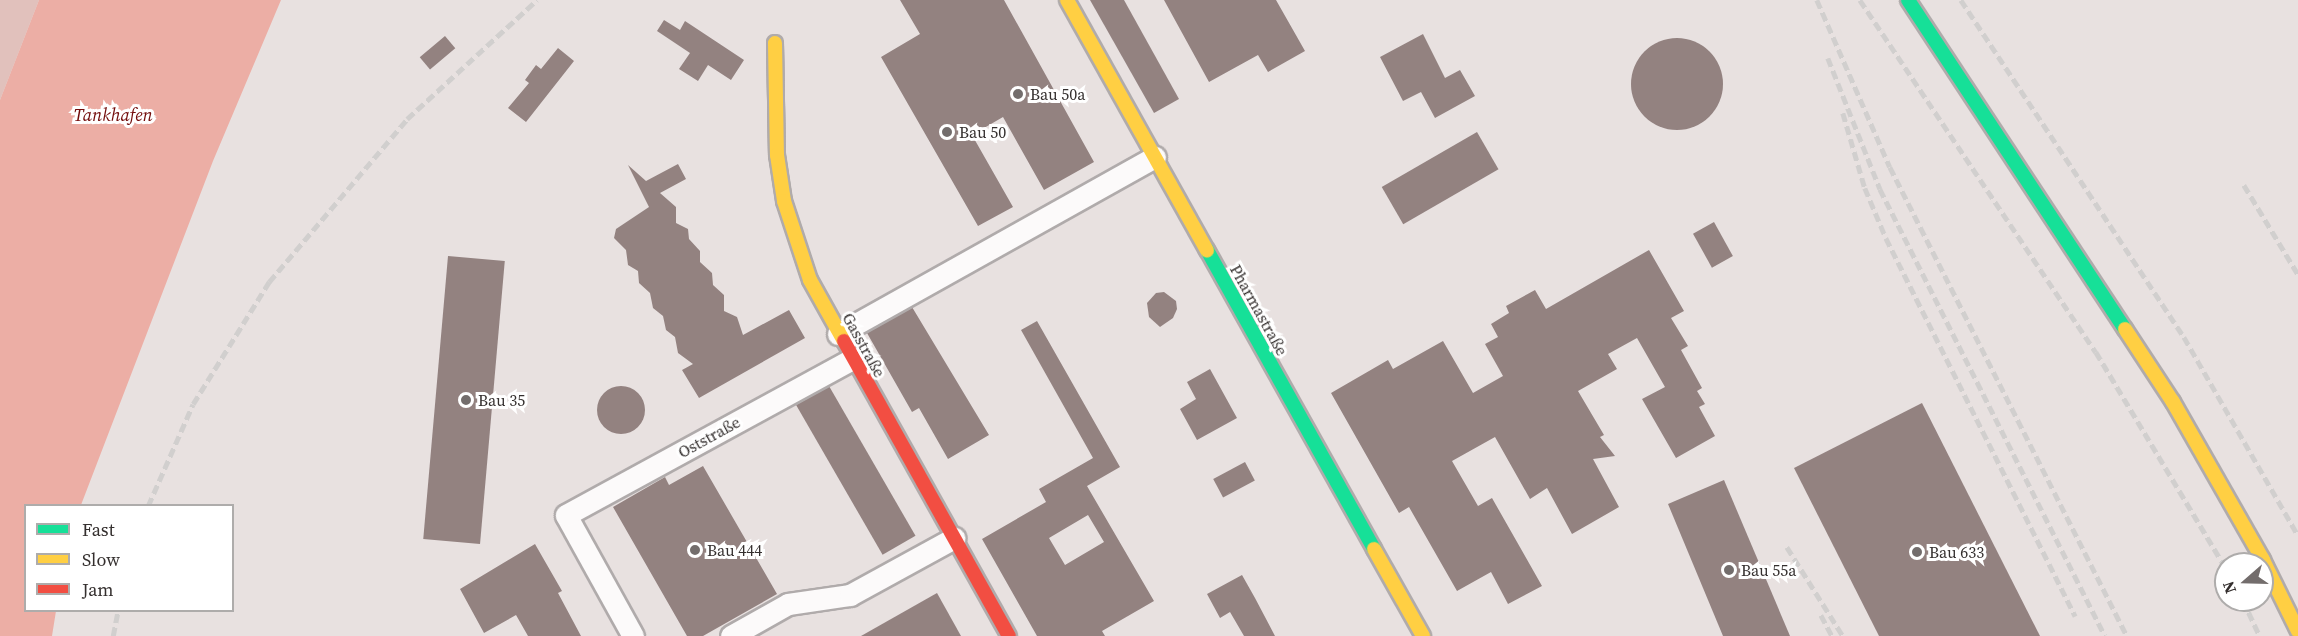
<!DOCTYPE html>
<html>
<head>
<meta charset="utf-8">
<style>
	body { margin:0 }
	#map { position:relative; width:2298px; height:636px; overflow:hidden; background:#e8e1e0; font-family:"Source Serif 4",serif }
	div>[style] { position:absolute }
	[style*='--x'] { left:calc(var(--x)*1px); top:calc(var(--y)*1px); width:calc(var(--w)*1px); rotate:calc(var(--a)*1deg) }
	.green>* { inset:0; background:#e1c1bc }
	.water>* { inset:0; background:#ecaea5 }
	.building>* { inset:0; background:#938280; transform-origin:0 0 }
	.round { border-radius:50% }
	.roads { filter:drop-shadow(2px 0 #b0abab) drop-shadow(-2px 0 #b0abab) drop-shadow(0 2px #b0abab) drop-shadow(0 -2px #b0abab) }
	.street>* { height:21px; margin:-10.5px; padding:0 10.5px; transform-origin:10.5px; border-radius:10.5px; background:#fcfafa }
	.fast>* { height:14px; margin:-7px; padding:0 7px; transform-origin:7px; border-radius:7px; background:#16e098 }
	.slow>* { height:14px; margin:-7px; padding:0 7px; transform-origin:7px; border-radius:7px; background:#ffcf43 }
	.jam>* { height:14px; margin:-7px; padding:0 7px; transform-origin:7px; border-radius:7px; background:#f24e42 }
	.rail>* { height:4.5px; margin-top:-2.25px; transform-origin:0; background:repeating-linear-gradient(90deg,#d1cfce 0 9px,transparent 0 13.5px) }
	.dots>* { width:16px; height:16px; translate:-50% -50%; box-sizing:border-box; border:3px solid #fff; border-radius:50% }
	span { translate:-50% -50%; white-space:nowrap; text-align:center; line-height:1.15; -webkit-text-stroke:6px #fff; paint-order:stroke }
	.poi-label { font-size:16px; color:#342f2e }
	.left { translate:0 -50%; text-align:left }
	.street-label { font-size:16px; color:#342f2e }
	.water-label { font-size:18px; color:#720b0a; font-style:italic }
	.legend { position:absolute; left:24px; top:504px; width:210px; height:108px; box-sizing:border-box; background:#fff; border:2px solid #aeacab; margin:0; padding:8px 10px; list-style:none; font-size:18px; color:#342f2e }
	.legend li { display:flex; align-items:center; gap:12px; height:30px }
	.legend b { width:30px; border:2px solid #aeacab }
	.north { position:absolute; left:2214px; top:552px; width:60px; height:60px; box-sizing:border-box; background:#fff; border:2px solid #aeacab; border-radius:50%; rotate:250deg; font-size:16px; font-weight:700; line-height:24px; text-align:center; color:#342f2e }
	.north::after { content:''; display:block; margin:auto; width:21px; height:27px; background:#736d6c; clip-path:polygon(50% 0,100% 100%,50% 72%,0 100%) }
</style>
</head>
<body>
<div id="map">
	<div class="green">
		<i style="clip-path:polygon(0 0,39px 0,0 100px)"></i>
	</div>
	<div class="water">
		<i style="clip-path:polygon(39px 0,281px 0,213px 161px,81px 505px,26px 506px,26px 610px,56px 611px,52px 636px,0 636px,0 100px)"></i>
	</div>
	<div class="building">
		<i style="clip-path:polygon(900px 0,1004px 0,1094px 162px,1044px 190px,1003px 117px,972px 135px,1013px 207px,978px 226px,881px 57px,920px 34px)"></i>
		<i style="clip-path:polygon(1090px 0,1124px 0,1179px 99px,1154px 113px)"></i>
		<i style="clip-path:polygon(1164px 0,1276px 0,1305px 51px,1268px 72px,1258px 55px,1209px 82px)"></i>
		<i style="clip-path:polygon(664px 20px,680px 30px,685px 21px,744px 60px,731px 80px,708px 65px,698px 81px,679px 69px,690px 53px,657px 31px)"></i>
		<i style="clip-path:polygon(1423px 34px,1445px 78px,1460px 70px,1475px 96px,1435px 118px,1421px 92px,1403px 101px,1380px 57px)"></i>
		<i style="left:445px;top:36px;width:16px;height:33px;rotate:50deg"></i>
		<i class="round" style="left:1631px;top:38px;width:92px;height:92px"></i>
		<i style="clip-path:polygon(558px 48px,574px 61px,526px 122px,508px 108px,529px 83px,525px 80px,536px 65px,541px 69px)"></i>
		<i style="left:1477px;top:132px;width:43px;height:110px;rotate:60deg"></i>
		<i style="clip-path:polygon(678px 164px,686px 179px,660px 193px,676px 207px,676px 223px,688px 229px,689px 239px,700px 251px,700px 262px,712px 273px,713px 285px,724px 295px,724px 311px,737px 317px,743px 335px,789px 310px,805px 338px,699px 398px,682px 370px,693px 364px,678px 353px,675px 337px,666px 330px,663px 316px,653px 308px,650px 293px,639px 283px,638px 271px,628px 265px,626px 250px,614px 238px,616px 229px,649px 207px,628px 165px,646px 181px)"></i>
		<i style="left:1714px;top:222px;width:39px;height:24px;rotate:61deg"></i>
		<i style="clip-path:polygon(1649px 250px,1684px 311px,1671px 318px,1688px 346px,1681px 350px,1702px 388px,1697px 391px,1705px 404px,1699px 407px,1715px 436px,1676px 458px,1642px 399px,1665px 387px,1637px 338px,1608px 354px,1617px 369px,1578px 391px,1604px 435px,1600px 437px,1615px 456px,1593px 459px,1619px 507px,1572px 534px,1547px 488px,1530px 499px,1495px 437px,1452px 461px,1478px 506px,1492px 498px,1542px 586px,1508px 604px,1491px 572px,1457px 591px,1409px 507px,1399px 513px,1331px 393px,1388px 360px,1393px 369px,1443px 341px,1473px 393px,1503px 376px,1485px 344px,1498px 337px,1491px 324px,1509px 313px,1506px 306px,1535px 290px,1546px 309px)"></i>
		<i style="left:448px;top:256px;width:57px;height:284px;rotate:5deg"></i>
		<i style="clip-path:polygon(1164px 292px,1176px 301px,1177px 309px,1173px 318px,1160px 327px,1149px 317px,1147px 303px,1156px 293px)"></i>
		<i style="clip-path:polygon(912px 307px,989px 435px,948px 459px,919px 408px,912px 412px,867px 333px)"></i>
		<i style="clip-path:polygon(evenodd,1037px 321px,1120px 467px,1087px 486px,1154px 601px,1102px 631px,1105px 636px,1037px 636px,982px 539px,1046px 502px,1039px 489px,1093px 458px,1021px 330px,1037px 321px,1088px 515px,1104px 542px,1065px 565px,1049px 538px,1088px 515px)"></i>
		<i style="clip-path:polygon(1210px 369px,1237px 418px,1197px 440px,1180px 409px,1196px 399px,1187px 382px)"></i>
		<i style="left:829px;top:386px;width:173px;height:38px;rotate:60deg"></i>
		<i class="round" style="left:597px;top:386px;width:48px;height:48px"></i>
		<i style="clip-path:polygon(1922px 403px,2040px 636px,1879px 636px,1794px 468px)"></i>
		<i style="left:1245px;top:462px;width:21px;height:36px;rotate:62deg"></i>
		<i style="clip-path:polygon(703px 466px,777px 594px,703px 636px,687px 636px,613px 507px,665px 477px,669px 485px)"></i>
		<i style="clip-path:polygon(1724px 480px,1790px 636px,1723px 636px,1668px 504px)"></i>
		<i style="clip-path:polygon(535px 544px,562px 591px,558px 593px,581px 636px,528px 636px,516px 615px,484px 633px,460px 589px)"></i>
		<i style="clip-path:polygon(1242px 575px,1255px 598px,1275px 636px,1244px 636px,1230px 612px,1220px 618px,1207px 594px)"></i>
		<i style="clip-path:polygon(937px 593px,961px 636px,861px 636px)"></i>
	</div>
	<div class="roads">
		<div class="street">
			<i style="--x:838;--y:334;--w:363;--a:-29.2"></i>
			<i style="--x:633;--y:636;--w:138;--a:-119"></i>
			<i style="--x:566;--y:515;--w:326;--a:-28.6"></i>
			<i style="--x:731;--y:636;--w:65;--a:-29.3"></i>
			<i style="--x:788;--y:604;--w:63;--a:-8.3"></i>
			<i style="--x:850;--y:595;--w:119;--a:-28.7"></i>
		</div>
		<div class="fast">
			<i style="--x:1908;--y:0;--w:394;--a:56.6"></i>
			<i style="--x:1207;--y:250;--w:342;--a:60.8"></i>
		</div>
		<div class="slow">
			<i style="--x:1067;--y:0;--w:287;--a:60.8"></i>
			<i style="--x:775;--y:43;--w:112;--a:89"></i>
			<i style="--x:777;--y:155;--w:47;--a:81.3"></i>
			<i style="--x:784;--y:201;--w:83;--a:71.8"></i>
			<i style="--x:810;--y:280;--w:70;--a:60.9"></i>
			<i style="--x:2125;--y:329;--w:87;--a:56.7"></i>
			<i style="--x:2173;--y:402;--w:182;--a:60.3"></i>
			<i style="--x:2263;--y:560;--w:79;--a:63.8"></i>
			<i style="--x:1374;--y:549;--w:100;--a:60.6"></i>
		</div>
		<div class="jam">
			<i style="--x:844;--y:341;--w:338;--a:60.8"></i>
		</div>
	</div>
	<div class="rail">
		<i style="--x:1817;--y:0;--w:182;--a:66.4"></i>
		<i style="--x:1890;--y:167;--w:525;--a:63.19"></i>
		<i style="--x:1860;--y:0;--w:424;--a:56.2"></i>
		<i style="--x:2096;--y:352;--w:252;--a:59"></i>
		<i style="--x:1961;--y:0;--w:404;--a:56.5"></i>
		<i style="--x:2184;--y:337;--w:228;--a:60.1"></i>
		<i style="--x:1828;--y:58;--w:141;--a:68.3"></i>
		<i style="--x:1880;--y:189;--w:500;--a:63.28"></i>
		<i style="--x:1843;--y:113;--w:78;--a:73.7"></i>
		<i style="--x:1865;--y:188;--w:54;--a:67.2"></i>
		<i style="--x:1886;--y:238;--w:423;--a:63.4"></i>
		<i style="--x:2244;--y:185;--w:104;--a:58.8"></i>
		<i style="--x:148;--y:506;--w:111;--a:-66.2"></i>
		<i style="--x:193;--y:404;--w:144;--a:-58.1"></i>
		<i style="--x:269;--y:282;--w:214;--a:-49.7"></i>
		<i style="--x:407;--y:119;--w:176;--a:-42.5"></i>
		<i style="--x:1787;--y:547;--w:105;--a:57.8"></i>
		<i style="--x:2243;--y:600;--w:40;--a:65"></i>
		<i style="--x:1821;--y:615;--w:24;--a:62"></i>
		<i style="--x:113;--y:636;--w:26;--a:-79"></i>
	</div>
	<div class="dots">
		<i style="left:1018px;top:94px;background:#736d6c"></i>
		<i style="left:947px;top:132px;background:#736d6c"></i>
		<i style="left:466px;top:400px;background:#736d6c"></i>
		<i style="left:695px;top:550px;background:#736d6c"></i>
		<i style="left:1917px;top:552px;background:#736d6c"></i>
		<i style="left:1729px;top:570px;background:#736d6c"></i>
	</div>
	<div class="poi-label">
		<span class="left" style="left:1030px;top:94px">Bau 50a</span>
		<span class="left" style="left:959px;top:132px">Bau 50</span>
		<span class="left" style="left:478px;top:400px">Bau 35</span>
		<span class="left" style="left:707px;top:550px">Bau 444</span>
		<span class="left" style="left:1929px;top:552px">Bau 633</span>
		<span class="left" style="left:1741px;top:570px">Bau 55a</span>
	</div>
	<div class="street-label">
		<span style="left:1259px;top:310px;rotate:61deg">Pharmastraße</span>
		<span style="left:864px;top:345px;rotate:61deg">Gasstraße</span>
		<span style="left:709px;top:437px;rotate:-29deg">Oststraße</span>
	</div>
	<div class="water-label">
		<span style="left:113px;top:115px">Tankhafen</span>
	</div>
	<ul class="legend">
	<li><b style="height:8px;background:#16e098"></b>Fast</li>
	<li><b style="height:8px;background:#ffcf43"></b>Slow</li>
	<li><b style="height:8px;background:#f24e42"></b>Jam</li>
	</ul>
	<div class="north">N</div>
</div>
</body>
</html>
